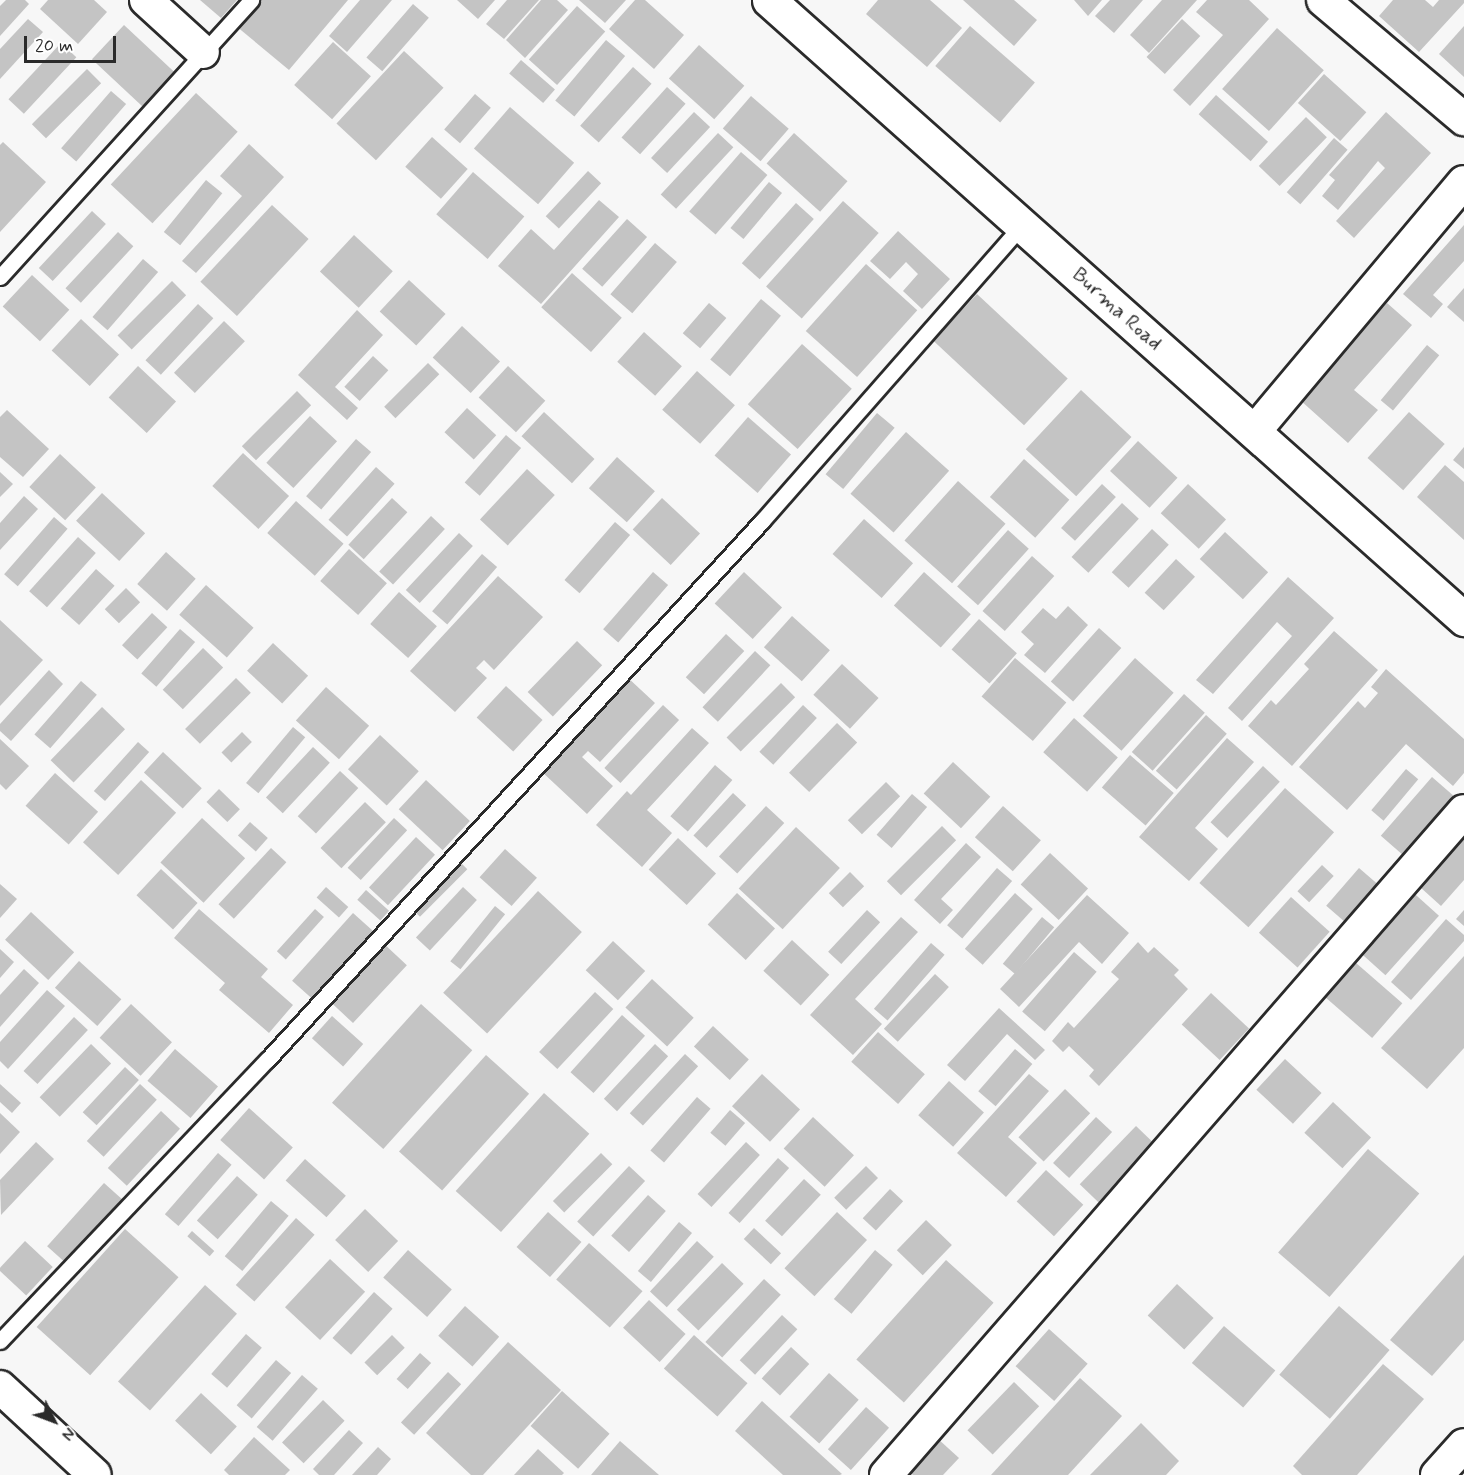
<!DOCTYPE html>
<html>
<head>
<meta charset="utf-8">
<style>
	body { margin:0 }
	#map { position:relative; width:1464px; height:1475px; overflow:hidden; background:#f7f7f7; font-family:Mynerve,sans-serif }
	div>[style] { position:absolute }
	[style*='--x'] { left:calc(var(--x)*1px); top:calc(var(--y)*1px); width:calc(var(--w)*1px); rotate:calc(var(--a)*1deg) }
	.building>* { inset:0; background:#c4c4c4; transform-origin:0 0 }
	.roads { filter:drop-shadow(2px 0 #2b2b2b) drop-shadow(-2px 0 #2b2b2b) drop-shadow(0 2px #2b2b2b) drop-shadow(0 -2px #2b2b2b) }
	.lane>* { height:15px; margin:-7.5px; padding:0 7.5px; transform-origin:7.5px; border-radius:7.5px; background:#fff }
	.street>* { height:32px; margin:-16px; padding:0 16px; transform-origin:16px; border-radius:16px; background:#fff }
	.secondary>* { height:33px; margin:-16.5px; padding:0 16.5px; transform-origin:16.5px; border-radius:16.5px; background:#fff }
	span { translate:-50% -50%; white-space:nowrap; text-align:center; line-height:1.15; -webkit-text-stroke:4.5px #fff; paint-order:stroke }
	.street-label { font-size:21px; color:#2b2b2b }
	.north { position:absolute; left:24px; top:1391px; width:60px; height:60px; -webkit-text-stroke:4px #fff; paint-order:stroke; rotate:132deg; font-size:16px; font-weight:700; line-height:24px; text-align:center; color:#2b2b2b }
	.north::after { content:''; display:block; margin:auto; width:21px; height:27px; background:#2b2b2b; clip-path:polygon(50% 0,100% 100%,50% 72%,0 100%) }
	.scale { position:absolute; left:24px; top:36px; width:92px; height:27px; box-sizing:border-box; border:3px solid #2b2b2b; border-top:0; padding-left:8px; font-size:18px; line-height:21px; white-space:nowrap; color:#2b2b2b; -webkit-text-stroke:4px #fff; paint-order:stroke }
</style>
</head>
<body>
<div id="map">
	<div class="building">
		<i style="clip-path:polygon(6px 0,25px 0,29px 4px,0 36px,0 6px)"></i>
		<i style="clip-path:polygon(48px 0,94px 0,107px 12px,78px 44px,40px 9px)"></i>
		<i style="clip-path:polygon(200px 0,237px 0,221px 18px)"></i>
		<i style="clip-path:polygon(257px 0,348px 0,289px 70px,236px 26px)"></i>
		<i style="clip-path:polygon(360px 0,392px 0,347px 52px,329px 36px)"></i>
		<i style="clip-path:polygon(457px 0,495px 0,478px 19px)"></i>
		<i style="clip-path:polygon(507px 0,539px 0,504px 39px,486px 24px)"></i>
		<i style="clip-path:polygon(541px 0,557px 0,568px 10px,525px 58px,506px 40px)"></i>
		<i style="clip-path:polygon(579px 0,626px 0,605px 23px)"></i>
		<i style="clip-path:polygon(635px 0,645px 0,684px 35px,654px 69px,609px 29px)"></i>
		<i style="clip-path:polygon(878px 0,930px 0,962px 28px,927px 67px,866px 14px)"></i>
		<i style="clip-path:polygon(963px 0,1014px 0,1037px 20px,1014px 46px)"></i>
		<i style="clip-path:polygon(1074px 0,1102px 0,1088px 16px)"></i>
		<i style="clip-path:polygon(1110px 0,1143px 0,1114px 33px,1095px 16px)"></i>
		<i style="clip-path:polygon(1162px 0,1197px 0,1149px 53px,1130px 35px)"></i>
		<i style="clip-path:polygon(1207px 0,1249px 0,1269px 19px,1190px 106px,1173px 90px,1223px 35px,1196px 12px)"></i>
		<i style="clip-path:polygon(1393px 0,1425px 0,1433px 7px,1439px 0,1464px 0,1464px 3px,1419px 52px,1379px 16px)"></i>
		<i style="left:413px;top:4px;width:21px;height:71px;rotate:41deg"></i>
		<i style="left:577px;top:6px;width:38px;height:72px;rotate:42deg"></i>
		<i style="clip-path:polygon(28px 19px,43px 32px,0 79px,0 49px)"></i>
		<i style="left:1182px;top:19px;width:25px;height:52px;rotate:43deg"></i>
		<i style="left:124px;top:25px;width:71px;height:47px;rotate:43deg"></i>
		<i style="left:970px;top:26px;width:86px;height:53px;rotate:41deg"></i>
		<i style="clip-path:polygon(1464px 26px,1464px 77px,1439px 54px)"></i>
		<i style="left:1277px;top:28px;width:63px;height:82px;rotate:42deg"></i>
		<i style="left:606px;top:40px;width:25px;height:79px;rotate:40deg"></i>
		<i style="left:333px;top:42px;width:51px;height:58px;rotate:42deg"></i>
		<i style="left:61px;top:43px;width:21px;height:77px;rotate:43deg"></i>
		<i style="left:699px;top:45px;width:61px;height:45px;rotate:42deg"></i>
		<i style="left:404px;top:51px;width:54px;height:99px;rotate:43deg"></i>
		<i style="left:521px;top:60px;width:45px;height:18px;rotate:41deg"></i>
		<i style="left:633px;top:67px;width:25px;height:79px;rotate:42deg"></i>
		<i style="left:87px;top:69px;width:20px;height:78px;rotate:45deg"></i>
		<i style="left:1324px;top:74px;width:57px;height:39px;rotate:42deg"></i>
		<i style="left:667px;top:87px;width:25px;height:68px;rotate:42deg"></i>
		<i style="left:111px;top:91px;width:20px;height:76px;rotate:41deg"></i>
		<i style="left:196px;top:93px;width:57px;height:125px;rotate:43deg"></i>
		<i style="left:475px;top:94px;width:21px;height:47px;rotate:41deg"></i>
		<i style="left:1216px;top:95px;width:70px;height:26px;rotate:42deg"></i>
		<i style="left:751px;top:96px;width:50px;height:43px;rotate:41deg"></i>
		<i style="left:510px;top:107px;width:85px;height:55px;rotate:41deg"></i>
		<i style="left:694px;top:112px;width:22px;height:63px;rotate:43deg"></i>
		<i style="clip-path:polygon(1386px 112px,1431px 153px,1354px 238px,1336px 221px,1385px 168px,1378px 161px,1338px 210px,1322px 196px,1335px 180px,1329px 175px)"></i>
		<i style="left:1306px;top:117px;width:29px;height:68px;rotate:44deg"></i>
		<i style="left:718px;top:133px;width:21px;height:84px;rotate:43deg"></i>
		<i style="left:794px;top:133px;width:72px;height:41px;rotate:42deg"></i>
		<i style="left:432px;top:137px;width:48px;height:40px;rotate:42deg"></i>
		<i style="left:1334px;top:138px;width:18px;height:72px;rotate:41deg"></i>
		<i style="clip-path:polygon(3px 142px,46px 182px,0 232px,0 145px)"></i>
		<i style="clip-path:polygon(249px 144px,284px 177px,196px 273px,182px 261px,242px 196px,220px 176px)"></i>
		<i style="left:741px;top:152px;width:35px;height:79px;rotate:41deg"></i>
		<i style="left:588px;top:171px;width:18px;height:62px;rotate:43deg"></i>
		<i style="left:473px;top:172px;width:68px;height:56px;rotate:41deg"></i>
		<i style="left:206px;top:180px;width:21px;height:67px;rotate:39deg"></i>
		<i style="left:769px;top:182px;width:17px;height:60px;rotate:40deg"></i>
		<i style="clip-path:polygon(599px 200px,619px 217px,541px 304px,498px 266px,531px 229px,554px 250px)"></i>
		<i style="left:843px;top:201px;width:48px;height:115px;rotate:42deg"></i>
		<i style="left:796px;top:203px;width:24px;height:81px;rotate:42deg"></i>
		<i style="left:272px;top:205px;width:50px;height:105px;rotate:43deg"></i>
		<i style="left:92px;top:211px;width:19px;height:78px;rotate:43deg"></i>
		<i style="left:627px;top:219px;width:27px;height:67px;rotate:42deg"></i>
		<i style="clip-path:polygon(1464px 225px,1464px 261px,1433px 295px,1443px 304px,1431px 318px,1403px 294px)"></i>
		<i style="clip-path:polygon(898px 231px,950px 279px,922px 309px,903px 291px,918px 274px,906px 262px,890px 279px,870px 261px)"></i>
		<i style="left:118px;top:232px;width:21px;height:77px;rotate:43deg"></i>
		<i style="left:354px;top:235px;width:53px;height:50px;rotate:43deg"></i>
		<i style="left:655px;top:243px;width:29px;height:68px;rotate:41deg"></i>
		<i style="left:143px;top:259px;width:20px;height:77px;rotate:41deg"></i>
		<i style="left:866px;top:264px;width:69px;height:90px;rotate:42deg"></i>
		<i style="left:572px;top:273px;width:67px;height:46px;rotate:42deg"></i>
		<i style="left:32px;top:275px;width:51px;height:43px;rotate:43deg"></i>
		<i style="left:409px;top:280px;width:50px;height:43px;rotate:43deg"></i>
		<i style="left:172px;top:281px;width:20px;height:77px;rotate:45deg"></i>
		<i style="clip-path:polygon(1464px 288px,1464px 322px,1447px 307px)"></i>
		<i style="left:977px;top:294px;width:124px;height:64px;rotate:43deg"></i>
		<i style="left:761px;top:299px;width:26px;height:79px;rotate:40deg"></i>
		<i style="left:709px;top:303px;width:23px;height:40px;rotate:41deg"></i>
		<i style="clip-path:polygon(1387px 303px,1412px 325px,1354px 390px,1378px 410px,1348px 443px,1300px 400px)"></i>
		<i style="left:198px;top:304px;width:21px;height:77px;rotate:43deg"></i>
		<i style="clip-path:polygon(357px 310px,383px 335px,335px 387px,358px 408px,347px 420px,298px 375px)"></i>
		<i style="left:81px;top:319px;width:52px;height:43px;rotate:43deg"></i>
		<i style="left:224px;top:321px;width:29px;height:72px;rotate:44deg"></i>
		<i style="left:462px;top:326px;width:52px;height:43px;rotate:43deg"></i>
		<i style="left:644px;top:332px;width:51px;height:40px;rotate:42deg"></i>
		<i style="left:802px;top:344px;width:67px;height:81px;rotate:42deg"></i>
		<i style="left:1427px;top:345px;width:16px;height:72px;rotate:40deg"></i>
		<i style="left:373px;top:356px;width:21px;height:42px;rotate:43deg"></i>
		<i style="left:428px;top:363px;width:16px;height:62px;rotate:45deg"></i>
		<i style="left:138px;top:366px;width:52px;height:43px;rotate:43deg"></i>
		<i style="left:508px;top:366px;width:51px;height:43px;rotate:43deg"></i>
		<i style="left:697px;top:371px;width:51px;height:52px;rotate:42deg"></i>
		<i style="left:1081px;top:390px;width:69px;height:81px;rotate:43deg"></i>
		<i style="left:297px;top:391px;width:20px;height:78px;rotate:45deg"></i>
		<i style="left:467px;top:408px;width:40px;height:33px;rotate:43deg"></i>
		<i style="clip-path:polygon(7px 410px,49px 449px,23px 477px,0 457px,0 417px)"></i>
		<i style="left:544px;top:412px;width:69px;height:33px;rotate:43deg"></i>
		<i style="left:1409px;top:412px;width:48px;height:62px;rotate:42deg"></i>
		<i style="left:877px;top:413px;width:23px;height:80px;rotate:40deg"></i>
		<i style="left:310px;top:416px;width:37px;height:64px;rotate:43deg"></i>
		<i style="left:748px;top:417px;width:57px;height:51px;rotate:41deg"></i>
		<i style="left:906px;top:432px;width:58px;height:83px;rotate:42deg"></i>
		<i style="left:506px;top:435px;width:20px;height:63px;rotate:41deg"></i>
		<i style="left:356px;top:439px;width:20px;height:76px;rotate:41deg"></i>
		<i style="left:1138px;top:441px;width:54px;height:41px;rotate:43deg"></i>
		<i style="clip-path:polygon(1464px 447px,1464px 469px,1453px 460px)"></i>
		<i style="left:243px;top:453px;width:63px;height:45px;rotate:43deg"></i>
		<i style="left:60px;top:454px;width:49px;height:45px;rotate:43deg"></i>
		<i style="left:617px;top:457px;width:51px;height:42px;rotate:42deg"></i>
		<i style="left:1024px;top:459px;width:61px;height:51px;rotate:42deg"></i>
		<i style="clip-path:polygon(1445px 465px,1464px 482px,1464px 540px,1417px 497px)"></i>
		<i style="left:376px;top:467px;width:25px;height:71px;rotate:42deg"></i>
		<i style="left:527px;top:469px;width:38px;height:69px;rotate:43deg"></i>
		<i style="clip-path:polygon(0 472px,13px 484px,0 497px)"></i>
		<i style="left:958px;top:481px;width:64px;height:80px;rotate:42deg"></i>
		<i style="left:1102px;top:484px;width:19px;height:60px;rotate:43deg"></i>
		<i style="left:1188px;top:484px;width:52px;height:40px;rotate:43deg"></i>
		<i style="left:102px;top:493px;width:59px;height:38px;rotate:43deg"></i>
		<i style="clip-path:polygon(24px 496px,38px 509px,0 550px,0 523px)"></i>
		<i style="left:392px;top:498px;width:21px;height:64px;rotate:43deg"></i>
		<i style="left:662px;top:498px;width:52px;height:43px;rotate:43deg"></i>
		<i style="left:296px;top:501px;width:64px;height:43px;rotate:42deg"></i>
		<i style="left:1122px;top:503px;width:23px;height:74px;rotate:43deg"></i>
		<i style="left:431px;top:516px;width:19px;height:76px;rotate:43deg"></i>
		<i style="left:54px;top:517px;width:18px;height:76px;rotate:41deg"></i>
		<i style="left:864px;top:519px;width:66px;height:47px;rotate:42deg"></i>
		<i style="left:615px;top:522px;width:20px;height:77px;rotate:41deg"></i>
		<i style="left:1152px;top:529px;width:23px;height:59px;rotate:43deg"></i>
		<i style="left:1008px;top:530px;width:28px;height:76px;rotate:42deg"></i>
		<i style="left:1225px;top:532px;width:59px;height:37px;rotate:43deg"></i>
		<i style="left:459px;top:533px;width:19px;height:78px;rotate:43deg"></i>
		<i style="left:78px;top:537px;width:24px;height:73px;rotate:42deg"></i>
		<i style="left:349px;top:549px;width:51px;height:43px;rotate:42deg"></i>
		<i style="left:166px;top:552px;width:40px;height:43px;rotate:42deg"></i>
		<i style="left:482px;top:554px;width:20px;height:76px;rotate:41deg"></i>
		<i style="left:1032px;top:556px;width:30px;height:74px;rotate:42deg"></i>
		<i style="left:1176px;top:559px;width:26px;height:46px;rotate:43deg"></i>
		<i style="left:96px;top:569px;width:25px;height:53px;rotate:42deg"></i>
		<i style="left:653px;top:572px;width:20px;height:76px;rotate:41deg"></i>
		<i style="left:744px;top:572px;width:52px;height:43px;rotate:43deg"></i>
		<i style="left:924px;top:572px;width:63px;height:45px;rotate:42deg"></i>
		<i style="clip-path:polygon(498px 576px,543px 617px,494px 670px,484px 660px,476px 668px,487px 678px,455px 712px,410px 671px)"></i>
		<i style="clip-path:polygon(1288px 577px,1334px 618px,1242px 721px,1228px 708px,1292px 636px,1277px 622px,1213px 694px,1196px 680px)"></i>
		<i style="left:206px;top:585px;width:64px;height:40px;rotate:42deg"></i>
		<i style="left:126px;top:588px;width:20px;height:30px;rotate:45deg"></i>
		<i style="left:399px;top:592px;width:51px;height:43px;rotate:42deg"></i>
		<i style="clip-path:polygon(1068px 606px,1088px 625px,1045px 673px,1024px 655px,1034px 644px,1021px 632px,1043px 608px,1056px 619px)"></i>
		<i style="left:152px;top:613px;width:21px;height:44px;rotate:43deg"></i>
		<i style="left:792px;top:616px;width:51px;height:42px;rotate:42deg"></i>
		<i style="left:979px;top:619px;width:51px;height:41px;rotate:42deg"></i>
		<i style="clip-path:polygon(0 620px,43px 660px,0 706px)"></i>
		<i style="left:1099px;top:628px;width:30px;height:72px;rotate:42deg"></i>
		<i style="left:180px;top:629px;width:20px;height:59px;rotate:41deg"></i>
		<i style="clip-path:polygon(1334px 631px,1378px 670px,1292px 766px,1248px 726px,1271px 700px,1276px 705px,1309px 669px,1304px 664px)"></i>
		<i style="left:726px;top:634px;width:25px;height:59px;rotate:43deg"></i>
		<i style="left:577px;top:641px;width:35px;height:71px;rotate:44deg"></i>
		<i style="left:273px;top:643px;width:48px;height:38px;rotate:43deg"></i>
		<i style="left:203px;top:648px;width:28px;height:58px;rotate:44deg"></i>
		<i style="left:755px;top:651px;width:21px;height:77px;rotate:43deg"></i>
		<i style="left:1015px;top:658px;width:68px;height:51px;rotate:41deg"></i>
		<i style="left:1135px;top:658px;width:52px;height:78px;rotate:42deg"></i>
		<i style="left:842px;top:664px;width:50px;height:42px;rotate:43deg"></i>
		<i style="clip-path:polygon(1386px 669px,1464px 739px,1464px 773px,1453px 786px,1406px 744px,1347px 810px,1299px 767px,1358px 701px,1365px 708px,1378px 693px,1371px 687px)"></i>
		<i style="clip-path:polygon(49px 670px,63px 684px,11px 741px,0 731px,0 724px)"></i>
		<i style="clip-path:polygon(626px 676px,655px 703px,600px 762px,588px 751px,582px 757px,613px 786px,587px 814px,540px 770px)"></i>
		<i style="left:236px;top:678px;width:21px;height:72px;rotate:45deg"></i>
		<i style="left:81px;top:681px;width:21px;height:71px;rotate:41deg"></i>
		<i style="left:781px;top:683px;width:20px;height:77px;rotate:45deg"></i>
		<i style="left:506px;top:686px;width:50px;height:43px;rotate:43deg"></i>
		<i style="left:326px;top:687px;width:58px;height:45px;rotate:42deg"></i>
		<i style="left:1184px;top:694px;width:28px;height:78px;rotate:42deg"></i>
		<i style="left:663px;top:705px;width:22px;height:86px;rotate:43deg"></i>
		<i style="left:803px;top:705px;width:19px;height:64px;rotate:43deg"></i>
		<i style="left:102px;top:707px;width:32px;height:74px;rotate:44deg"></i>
		<i style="left:1206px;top:715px;width:28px;height:75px;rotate:42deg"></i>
		<i style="left:1074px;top:718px;width:59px;height:46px;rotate:42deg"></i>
		<i style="left:837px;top:723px;width:28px;height:69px;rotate:44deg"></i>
		<i style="left:293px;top:727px;width:16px;height:73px;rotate:40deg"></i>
		<i style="clip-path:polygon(692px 728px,709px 743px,647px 810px,672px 833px,642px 867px,596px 825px,627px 791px,631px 795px)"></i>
		<i style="left:242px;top:732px;width:14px;height:29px;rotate:45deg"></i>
		<i style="left:380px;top:735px;width:53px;height:47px;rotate:43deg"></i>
		<i style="clip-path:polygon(1227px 738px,1254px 762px,1195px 828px,1218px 849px,1189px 881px,1139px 837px)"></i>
		<i style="clip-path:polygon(0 739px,29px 766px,6px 790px,0 784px)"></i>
		<i style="left:138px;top:742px;width:15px;height:66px;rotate:42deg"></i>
		<i style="left:313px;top:747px;width:23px;height:69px;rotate:43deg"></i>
		<i style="left:163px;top:752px;width:53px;height:28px;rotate:43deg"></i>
		<i style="left:1130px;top:755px;width:58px;height:43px;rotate:41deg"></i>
		<i style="left:953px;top:762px;width:51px;height:43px;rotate:43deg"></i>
		<i style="left:715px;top:765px;width:23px;height:68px;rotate:41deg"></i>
		<i style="left:1263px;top:766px;width:23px;height:77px;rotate:43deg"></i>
		<i style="left:1406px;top:769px;width:16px;height:54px;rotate:40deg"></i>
		<i style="left:340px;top:771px;width:25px;height:62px;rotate:43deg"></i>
		<i style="left:55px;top:773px;width:58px;height:44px;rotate:42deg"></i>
		<i style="left:1432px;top:777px;width:35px;height:78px;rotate:41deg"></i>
		<i style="left:141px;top:780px;width:48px;height:85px;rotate:43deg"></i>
		<i style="left:426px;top:780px;width:60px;height:40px;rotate:43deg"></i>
		<i style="left:886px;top:782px;width:20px;height:54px;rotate:45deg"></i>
		<i style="left:1285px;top:788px;width:66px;height:128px;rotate:42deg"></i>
		<i style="left:219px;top:789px;width:29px;height:18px;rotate:44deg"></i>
		<i style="left:733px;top:793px;width:18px;height:58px;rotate:43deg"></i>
		<i style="left:912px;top:794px;width:20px;height:54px;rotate:41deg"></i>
		<i style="left:365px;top:802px;width:29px;height:64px;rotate:44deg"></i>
		<i style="left:766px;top:806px;width:25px;height:69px;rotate:43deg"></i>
		<i style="left:1003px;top:806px;width:51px;height:42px;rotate:42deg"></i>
		<i style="left:202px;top:818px;width:59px;height:61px;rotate:43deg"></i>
		<i style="left:394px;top:818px;width:18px;height:68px;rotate:43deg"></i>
		<i style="left:250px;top:822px;width:24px;height:18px;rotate:42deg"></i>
		<i style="left:942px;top:826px;width:20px;height:78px;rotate:45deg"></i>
		<i style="left:796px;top:827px;width:60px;height:84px;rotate:43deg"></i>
		<i style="left:416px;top:837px;width:26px;height:69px;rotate:43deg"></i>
		<i style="left:678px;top:838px;width:52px;height:43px;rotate:43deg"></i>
		<i style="clip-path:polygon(1464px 838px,1464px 880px,1441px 906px,1420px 887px)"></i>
		<i style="clip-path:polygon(966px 843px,981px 857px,941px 899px,953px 910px,940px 924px,914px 900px)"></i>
		<i style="left:271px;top:848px;width:21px;height:77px;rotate:43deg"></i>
		<i style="left:505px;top:849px;width:43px;height:38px;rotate:42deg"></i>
		<i style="left:1050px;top:853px;width:52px;height:43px;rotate:43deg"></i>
		<i style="left:456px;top:858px;width:16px;height:67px;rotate:45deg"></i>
		<i style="left:1322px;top:865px;width:16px;height:36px;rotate:43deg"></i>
		<i style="left:997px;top:868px;width:20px;height:76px;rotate:41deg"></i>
		<i style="left:1359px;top:868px;width:28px;height:50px;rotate:41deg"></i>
		<i style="left:161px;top:869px;width:50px;height:36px;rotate:43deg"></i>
		<i style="left:850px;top:872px;width:20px;height:30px;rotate:45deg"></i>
		<i style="clip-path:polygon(0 884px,17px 899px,0 918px)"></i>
		<i style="left:326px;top:887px;width:30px;height:14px;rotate:42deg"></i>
		<i style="left:463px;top:887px;width:19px;height:69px;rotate:43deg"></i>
		<i style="left:1407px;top:887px;width:43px;height:80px;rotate:42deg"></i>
		<i style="left:366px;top:890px;width:31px;height:13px;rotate:42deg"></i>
		<i style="left:538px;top:891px;width:60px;height:139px;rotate:43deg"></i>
		<i style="left:737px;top:893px;width:52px;height:43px;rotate:43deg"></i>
		<i style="left:1015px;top:893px;width:24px;height:75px;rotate:42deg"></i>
		<i style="clip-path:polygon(1087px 895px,1129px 933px,1102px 964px,1079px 942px,1019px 1007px,1000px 989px)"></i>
		<i style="left:1291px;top:897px;width:52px;height:48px;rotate:42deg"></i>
		<i style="left:495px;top:906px;width:13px;height:71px;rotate:39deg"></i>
		<i style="clip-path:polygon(199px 909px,268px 969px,261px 977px,293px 1005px,269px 1033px,219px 990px,225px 983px,174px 938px)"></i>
		<i style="left:315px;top:909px;width:12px;height:57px;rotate:42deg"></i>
		<i style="left:867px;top:910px;width:18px;height:57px;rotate:43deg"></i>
		<i style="clip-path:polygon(1464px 910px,1464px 926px,1456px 919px)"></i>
		<i style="left:31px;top:912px;width:59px;height:38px;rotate:43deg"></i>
		<i style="left:353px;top:913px;width:27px;height:91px;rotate:42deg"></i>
		<i style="clip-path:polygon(901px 917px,918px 932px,855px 999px,882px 1024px,853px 1055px,810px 1015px)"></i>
		<i style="left:1042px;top:917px;width:16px;height:61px;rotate:40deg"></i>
		<i style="clip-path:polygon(1446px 919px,1464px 935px,1464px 941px,1411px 1000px,1391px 982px)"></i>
		<i style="left:792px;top:940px;width:51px;height:42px;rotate:43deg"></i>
		<i style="left:613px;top:941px;width:44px;height:40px;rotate:43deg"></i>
		<i style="left:382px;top:942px;width:34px;height:79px;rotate:43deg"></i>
		<i style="clip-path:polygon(1138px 942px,1148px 953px,1154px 947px,1179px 970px,1174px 975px,1188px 989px,1099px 1086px,1089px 1076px,1094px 1070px,1069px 1046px,1063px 1052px,1052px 1041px,1068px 1022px,1074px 1028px,1119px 979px,1111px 972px)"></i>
		<i style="left:931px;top:943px;width:18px;height:87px;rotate:41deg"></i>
		<i style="clip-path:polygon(0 949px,14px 962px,0 978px)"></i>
		<i style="left:1074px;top:952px;width:30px;height:79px;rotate:41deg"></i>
		<i style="left:1348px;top:956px;width:72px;height:46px;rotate:41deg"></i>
		<i style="clip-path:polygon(1464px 956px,1464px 1048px,1427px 1089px,1381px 1048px)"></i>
		<i style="left:79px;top:961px;width:57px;height:36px;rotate:42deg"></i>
		<i style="clip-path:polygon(24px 969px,39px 983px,0 1027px,0 995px)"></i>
		<i style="left:935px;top:974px;width:19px;height:75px;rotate:43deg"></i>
		<i style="left:652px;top:979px;width:57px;height:39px;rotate:43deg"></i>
		<i style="clip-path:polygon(47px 990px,65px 1006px,8px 1069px,0 1061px,0 1042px)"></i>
		<i style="left:595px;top:992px;width:25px;height:82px;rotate:43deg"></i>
		<i style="left:1211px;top:993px;width:52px;height:43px;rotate:43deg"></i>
		<i style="left:131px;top:1004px;width:56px;height:46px;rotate:43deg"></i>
		<i style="left:421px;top:1004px;width:69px;height:133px;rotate:42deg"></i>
		<i style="clip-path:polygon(999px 1008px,1045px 1050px,1035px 1060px,1007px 1034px,965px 1081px,947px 1065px)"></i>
		<i style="left:622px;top:1015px;width:31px;height:77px;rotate:42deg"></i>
		<i style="left:332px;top:1016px;width:42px;height:30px;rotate:42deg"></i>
		<i style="left:74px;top:1017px;width:19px;height:74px;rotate:43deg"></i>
		<i style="left:713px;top:1026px;width:49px;height:28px;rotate:43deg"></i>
		<i style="left:878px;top:1032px;width:63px;height:40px;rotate:42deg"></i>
		<i style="left:91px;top:1044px;width:28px;height:74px;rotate:44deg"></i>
		<i style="left:655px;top:1044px;width:18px;height:75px;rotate:43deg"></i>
		<i style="left:175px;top:1049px;width:57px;height:42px;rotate:41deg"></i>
		<i style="left:1015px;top:1049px;width:23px;height:56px;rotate:41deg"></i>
		<i style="left:685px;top:1054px;width:18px;height:81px;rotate:43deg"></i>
		<i style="left:486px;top:1055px;width:58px;height:130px;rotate:42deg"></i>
		<i style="left:1285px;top:1059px;width:50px;height:42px;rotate:43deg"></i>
		<i style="left:125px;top:1067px;width:19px;height:62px;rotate:43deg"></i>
		<i style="left:762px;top:1074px;width:52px;height:44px;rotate:43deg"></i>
		<i style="clip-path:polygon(1029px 1074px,1049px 1091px,1008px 1137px,1037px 1163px,1006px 1197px,957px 1153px)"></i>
		<i style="left:949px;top:1081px;width:47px;height:46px;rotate:42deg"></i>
		<i style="clip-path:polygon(0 1084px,21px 1103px,12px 1113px,0 1102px)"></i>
		<i style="left:140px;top:1084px;width:23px;height:78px;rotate:43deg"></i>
		<i style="left:1065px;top:1089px;width:35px;height:67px;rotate:44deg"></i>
		<i style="left:544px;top:1093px;width:61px;height:132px;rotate:42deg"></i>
		<i style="left:697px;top:1097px;width:18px;height:71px;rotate:41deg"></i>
		<i style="left:1333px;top:1102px;width:52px;height:42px;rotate:43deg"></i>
		<i style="left:249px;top:1108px;width:59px;height:43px;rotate:42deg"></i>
		<i style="left:730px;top:1110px;width:20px;height:30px;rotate:41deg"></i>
		<i style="left:161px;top:1111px;width:26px;height:78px;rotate:43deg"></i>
		<i style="clip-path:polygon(0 1113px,20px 1132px,0 1154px)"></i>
		<i style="left:813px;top:1117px;width:56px;height:43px;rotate:43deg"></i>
		<i style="left:1096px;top:1117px;width:22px;height:63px;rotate:43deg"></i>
		<i style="left:1136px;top:1126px;width:30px;height:81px;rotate:44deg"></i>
		<i style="clip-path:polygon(36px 1142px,54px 1159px,1px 1215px,0 1180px)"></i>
		<i style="left:746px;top:1142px;width:19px;height:71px;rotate:43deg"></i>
		<i style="left:1368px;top:1149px;width:68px;height:137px;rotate:41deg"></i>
		<i style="left:218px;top:1153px;width:18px;height:81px;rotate:41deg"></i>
		<i style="left:601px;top:1153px;width:16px;height:68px;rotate:45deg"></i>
		<i style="left:778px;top:1158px;width:15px;height:74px;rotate:42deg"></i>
		<i style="left:305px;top:1159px;width:55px;height:29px;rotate:42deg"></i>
		<i style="left:629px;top:1166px;width:22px;height:76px;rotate:43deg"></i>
		<i style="left:866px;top:1166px;width:17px;height:45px;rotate:45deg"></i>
		<i style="left:1046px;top:1170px;width:51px;height:43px;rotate:43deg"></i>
		<i style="left:237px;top:1176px;width:28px;height:60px;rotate:42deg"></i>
		<i style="left:804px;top:1179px;width:23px;height:57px;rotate:43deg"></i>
		<i style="left:104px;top:1183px;width:27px;height:85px;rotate:42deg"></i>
		<i style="left:890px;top:1189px;width:18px;height:40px;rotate:43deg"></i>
		<i style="left:648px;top:1195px;width:24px;height:55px;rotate:42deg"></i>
		<i style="left:271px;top:1201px;width:23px;height:72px;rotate:40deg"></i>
		<i style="left:365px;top:1209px;width:46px;height:43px;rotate:44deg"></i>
		<i style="left:548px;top:1212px;width:45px;height:47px;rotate:42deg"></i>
		<i style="left:837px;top:1212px;width:41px;height:77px;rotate:43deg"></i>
		<i style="left:296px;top:1218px;width:25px;height:90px;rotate:42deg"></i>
		<i style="left:926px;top:1220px;width:36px;height:42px;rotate:44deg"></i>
		<i style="left:679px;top:1222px;width:17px;height:64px;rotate:40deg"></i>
		<i style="left:754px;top:1228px;width:37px;height:15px;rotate:43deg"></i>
		<i style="left:125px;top:1229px;width:72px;height:132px;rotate:42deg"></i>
		<i style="left:192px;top:1231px;width:30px;height:7px;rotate:42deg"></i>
		<i style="left:25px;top:1241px;width:38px;height:39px;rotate:43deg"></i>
		<i style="left:697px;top:1241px;width:23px;height:69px;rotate:43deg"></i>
		<i style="left:589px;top:1243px;width:72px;height:49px;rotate:42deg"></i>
		<i style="left:408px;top:1250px;width:59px;height:37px;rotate:42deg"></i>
		<i style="left:875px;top:1250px;width:23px;height:64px;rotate:40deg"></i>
		<i style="clip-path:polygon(1464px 1255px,1464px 1340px,1432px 1376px,1390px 1340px)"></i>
		<i style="left:330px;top:1259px;width:48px;height:66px;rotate:43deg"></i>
		<i style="left:946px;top:1260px;width:64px;height:134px;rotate:42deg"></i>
		<i style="left:722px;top:1263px;width:30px;height:65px;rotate:44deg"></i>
		<i style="left:764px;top:1279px;width:23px;height:86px;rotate:43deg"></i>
		<i style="left:1177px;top:1284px;width:50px;height:43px;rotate:43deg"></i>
		<i style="left:205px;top:1285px;width:43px;height:130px;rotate:42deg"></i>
		<i style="left:374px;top:1292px;width:25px;height:62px;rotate:42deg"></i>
		<i style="left:649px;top:1300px;width:50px;height:38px;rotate:43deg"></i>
		<i style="left:465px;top:1306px;width:46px;height:40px;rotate:42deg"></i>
		<i style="left:1339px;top:1306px;width:67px;height:91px;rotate:41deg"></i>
		<i style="left:782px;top:1315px;width:21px;height:62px;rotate:43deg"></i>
		<i style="left:1224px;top:1326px;width:68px;height:49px;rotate:41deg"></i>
		<i style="left:1049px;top:1329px;width:52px;height:50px;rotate:42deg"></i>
		<i style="left:246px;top:1334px;width:21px;height:53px;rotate:41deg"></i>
		<i style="left:392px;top:1335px;width:18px;height:39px;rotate:45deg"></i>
		<i style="left:694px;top:1335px;width:72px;height:45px;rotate:42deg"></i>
		<i style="clip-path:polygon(508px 1342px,561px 1390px,483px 1475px,471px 1475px,426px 1433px)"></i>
		<i style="left:791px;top:1347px;width:25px;height:43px;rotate:43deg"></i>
		<i style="left:420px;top:1353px;width:15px;height:35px;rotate:42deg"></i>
		<i style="left:276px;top:1360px;width:20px;height:60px;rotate:41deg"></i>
		<i style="clip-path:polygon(1383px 1364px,1424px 1399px,1357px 1475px,1302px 1475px,1293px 1466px)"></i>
		<i style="left:448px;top:1372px;width:18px;height:69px;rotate:43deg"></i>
		<i style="left:829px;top:1373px;width:40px;height:59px;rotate:42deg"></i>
		<i style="left:302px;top:1375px;width:21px;height:69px;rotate:41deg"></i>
		<i style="clip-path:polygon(1080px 1378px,1122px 1416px,1068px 1475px,991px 1475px)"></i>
		<i style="left:1014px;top:1382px;width:35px;height:67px;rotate:44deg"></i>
		<i style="left:562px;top:1391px;width:64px;height:47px;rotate:42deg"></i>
		<i style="left:201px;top:1393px;width:49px;height:38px;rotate:43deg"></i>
		<i style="left:323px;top:1400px;width:30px;height:59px;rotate:44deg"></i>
		<i style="clip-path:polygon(762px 1401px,842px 1474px,840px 1475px,783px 1475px,735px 1431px)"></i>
		<i style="left:866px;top:1407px;width:31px;height:57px;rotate:42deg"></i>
		<i style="clip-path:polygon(1141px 1423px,1179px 1461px,1166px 1475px,1090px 1475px)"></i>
		<i style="clip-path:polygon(349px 1430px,363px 1443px,334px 1475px,319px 1475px,313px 1469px)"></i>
		<i style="clip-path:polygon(254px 1437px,290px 1470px,285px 1475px,229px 1475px,224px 1470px)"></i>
		<i style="clip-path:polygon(937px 1438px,959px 1458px,943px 1475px,913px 1475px,907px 1470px)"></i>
		<i style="clip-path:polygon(620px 1441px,659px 1475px,591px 1475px)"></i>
		<i style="clip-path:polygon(378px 1447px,391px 1459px,377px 1475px,352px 1475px)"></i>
		<i style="clip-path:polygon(538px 1449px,564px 1473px,562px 1475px,514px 1475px)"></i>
	</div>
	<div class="roads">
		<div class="lane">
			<i style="--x:0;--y:277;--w:374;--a:-47.8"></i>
			<i style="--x:0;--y:1341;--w:388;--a:-46.5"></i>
			<i style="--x:267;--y:1060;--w:732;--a:-47.44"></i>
			<i style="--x:762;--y:521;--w:394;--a:-48.7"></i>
		</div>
		<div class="street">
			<i style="--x:146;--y:0;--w:77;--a:42.4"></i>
			<i style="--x:1323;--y:0;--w:185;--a:40.2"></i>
			<i style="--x:1254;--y:432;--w:326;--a:-50"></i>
			<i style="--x:0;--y:1387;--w:129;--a:42.8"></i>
			<i style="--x:886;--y:1475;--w:880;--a:-48.96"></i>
			<i style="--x:1437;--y:1475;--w:40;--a:-48"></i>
		</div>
		<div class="secondary">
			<i style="--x:769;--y:0;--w:931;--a:41.69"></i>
		</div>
	</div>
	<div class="street-label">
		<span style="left:1117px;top:309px;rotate:42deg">Burma Road</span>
	</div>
	<div class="north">N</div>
	<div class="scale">20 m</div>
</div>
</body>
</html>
